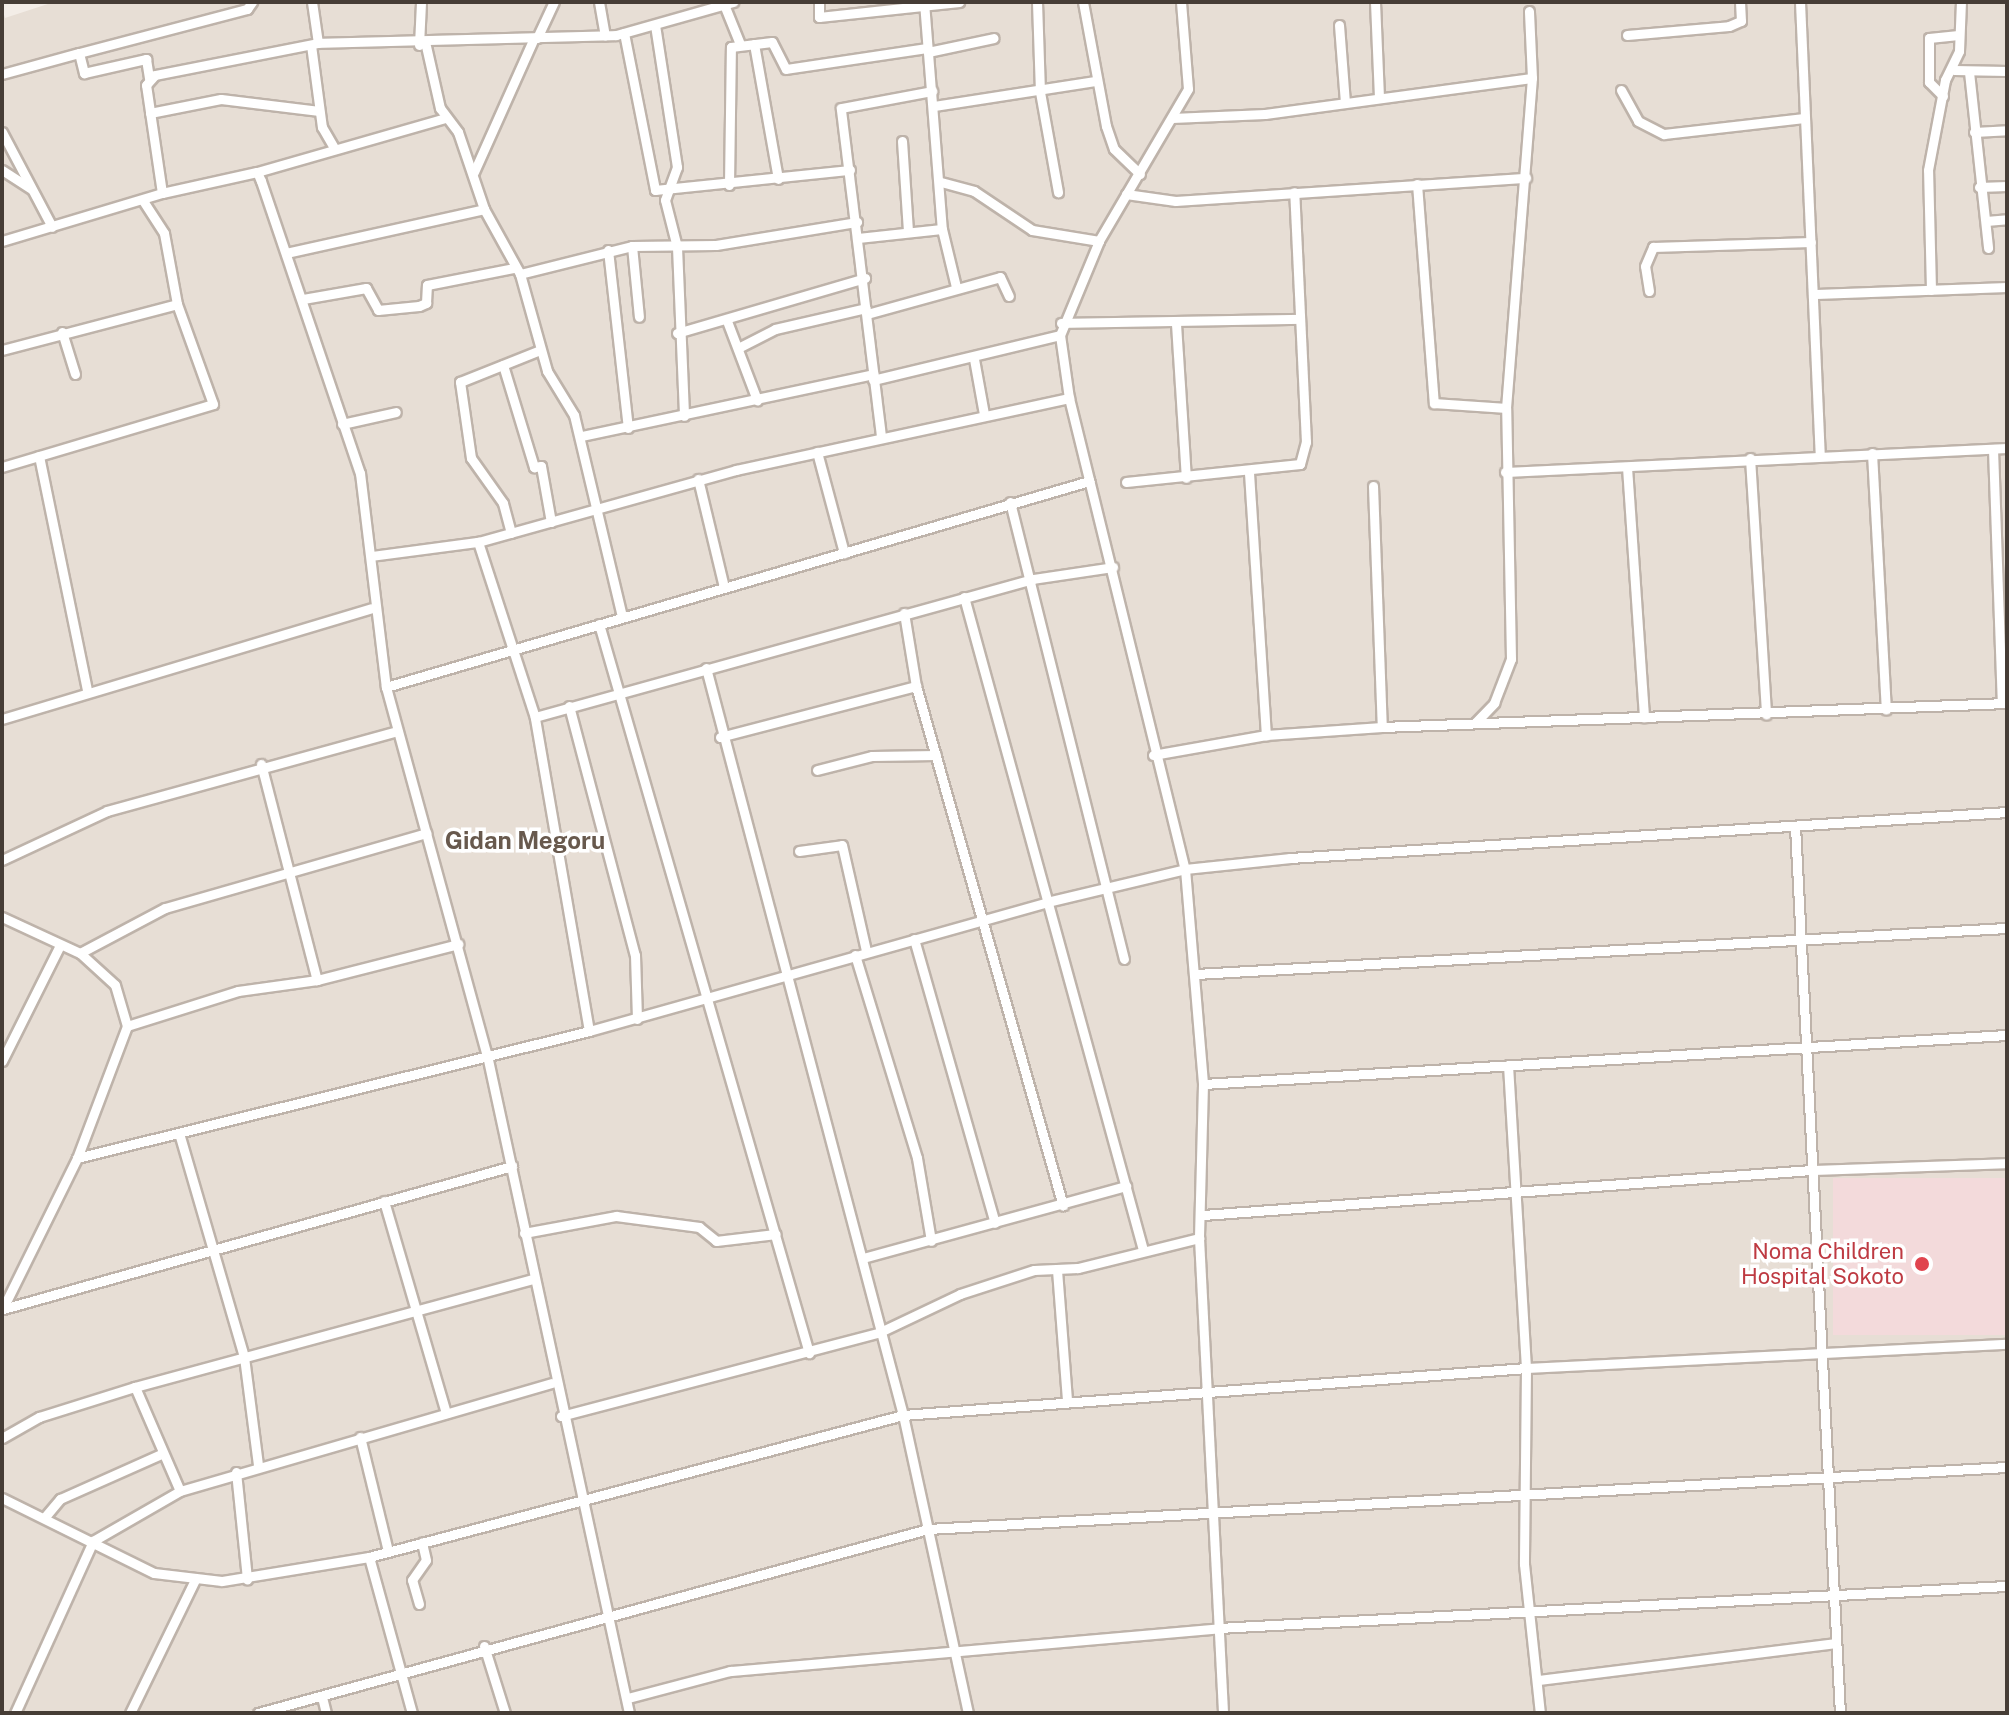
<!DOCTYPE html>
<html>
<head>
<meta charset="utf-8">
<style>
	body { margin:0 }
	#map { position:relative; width:2009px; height:1715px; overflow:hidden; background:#f3ede7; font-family:"Public Sans",sans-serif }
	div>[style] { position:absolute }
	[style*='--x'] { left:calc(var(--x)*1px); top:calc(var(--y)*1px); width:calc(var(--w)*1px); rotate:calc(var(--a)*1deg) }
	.residential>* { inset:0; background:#e7ded5 }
	.medical>* { inset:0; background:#f3dadb; transform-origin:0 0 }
	.roads { filter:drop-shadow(2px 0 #beb3aa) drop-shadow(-2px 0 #beb3aa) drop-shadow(0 2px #beb3aa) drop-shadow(0 -2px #beb3aa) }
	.minor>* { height:9px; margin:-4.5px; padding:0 4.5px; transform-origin:4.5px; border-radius:4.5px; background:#fff }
	.dots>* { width:22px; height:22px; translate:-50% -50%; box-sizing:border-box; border:4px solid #fff; border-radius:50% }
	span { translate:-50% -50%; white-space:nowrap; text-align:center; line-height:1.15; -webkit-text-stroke:7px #fff; paint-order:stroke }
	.health-label { font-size:22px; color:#be3a42 }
	.right { translate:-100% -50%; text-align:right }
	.neighbourhood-label { font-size:24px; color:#68594d; font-weight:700 }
	.frame { position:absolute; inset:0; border:4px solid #463d36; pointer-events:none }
</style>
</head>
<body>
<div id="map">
	<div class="residential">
		<i style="clip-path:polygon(54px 2px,2007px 2px,2007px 1713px,2px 1713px,2px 8px,5px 18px)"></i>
	</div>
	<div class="medical">
		<i style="left:2007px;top:1178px;width:157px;height:174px;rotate:90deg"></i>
	</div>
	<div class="roads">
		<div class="minor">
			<i style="--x:312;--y:2;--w:41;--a:81.7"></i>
			<i style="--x:599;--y:2;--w:34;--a:80"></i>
			<i style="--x:723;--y:2;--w:45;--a:68"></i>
			<i style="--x:819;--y:2;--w:15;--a:90"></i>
			<i style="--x:819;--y:17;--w:141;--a:-6.1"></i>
			<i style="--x:924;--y:2;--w:228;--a:85.5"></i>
			<i style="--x:942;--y:229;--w:60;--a:76.4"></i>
			<i style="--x:1037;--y:2;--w:90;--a:88.1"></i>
			<i style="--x:1040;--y:92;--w:102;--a:79.8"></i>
			<i style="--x:1083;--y:2;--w:126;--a:79.5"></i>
			<i style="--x:1106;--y:126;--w:24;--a:71"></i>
			<i style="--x:1114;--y:149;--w:36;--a:44"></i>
			<i style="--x:1181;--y:2;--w:87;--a:85.4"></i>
			<i style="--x:1188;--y:89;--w:176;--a:120.4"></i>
			<i style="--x:1099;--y:241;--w:102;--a:112.5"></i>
			<i style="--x:1060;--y:335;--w:64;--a:81.9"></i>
			<i style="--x:1069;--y:398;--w:485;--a:76.2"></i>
			<i style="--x:1185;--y:869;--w:216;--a:85.2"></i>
			<i style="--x:1203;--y:1084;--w:154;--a:91.5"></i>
			<i style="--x:1199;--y:1238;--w:476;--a:87.1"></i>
			<i style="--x:1375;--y:2;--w:94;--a:87.6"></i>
			<i style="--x:1800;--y:2;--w:454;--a:87.5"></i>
			<i style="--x:655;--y:25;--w:144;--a:81.2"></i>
			<i style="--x:677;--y:167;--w:35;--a:110"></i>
			<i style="--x:665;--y:200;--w:49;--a:75.7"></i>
			<i style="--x:677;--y:247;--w:169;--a:87.6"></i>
			<i style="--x:1339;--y:25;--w:78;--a:85.6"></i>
			<i style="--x:624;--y:33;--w:160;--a:78.8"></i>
			<i style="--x:655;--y:190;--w:196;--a:-5.9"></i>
			<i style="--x:1627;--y:35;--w:102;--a:-5"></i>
			<i style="--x:1729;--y:26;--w:13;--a:-23"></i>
			<i style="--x:1741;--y:21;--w:19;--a:-93"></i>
			<i style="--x:537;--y:38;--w:40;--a:-65"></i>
			<i style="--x:754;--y:44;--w:137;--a:79.9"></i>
			<i style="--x:311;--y:45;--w:83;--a:82.4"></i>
			<i style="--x:322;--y:127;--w:24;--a:60"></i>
			<i style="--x:419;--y:45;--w:43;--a:-87.3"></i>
			<i style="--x:426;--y:46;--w:64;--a:77.3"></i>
			<i style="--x:440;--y:108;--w:30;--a:53"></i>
			<i style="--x:458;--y:132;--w:81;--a:71.3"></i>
			<i style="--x:484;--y:209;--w:74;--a:61"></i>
			<i style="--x:520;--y:274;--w:101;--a:74.4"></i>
			<i style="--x:547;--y:371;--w:52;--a:58.5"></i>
			<i style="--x:574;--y:415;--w:208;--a:76.6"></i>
			<i style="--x:928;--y:52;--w:67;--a:-12"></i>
			<i style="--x:79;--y:53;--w:174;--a:-14.7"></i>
			<i style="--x:247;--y:9;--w:9;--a:-54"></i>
			<i style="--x:1954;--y:70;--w:53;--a:1.1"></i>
			<i style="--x:1969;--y:72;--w:177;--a:83.8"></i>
			<i style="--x:2;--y:74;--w:80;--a:-15.3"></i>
			<i style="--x:79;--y:53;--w:21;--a:76"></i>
			<i style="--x:84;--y:73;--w:64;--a:-12.7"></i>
			<i style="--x:146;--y:59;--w:20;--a:81"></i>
			<i style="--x:1621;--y:90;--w:35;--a:61"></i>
			<i style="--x:1638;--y:121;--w:29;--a:27"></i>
			<i style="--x:1664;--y:134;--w:141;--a:-6.5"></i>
			<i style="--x:1943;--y:96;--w:20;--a:-135"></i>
			<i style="--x:1929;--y:82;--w:44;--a:-90"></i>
			<i style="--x:1929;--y:38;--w:27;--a:-6"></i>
			<i style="--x:934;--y:106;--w:163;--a:-8.8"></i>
			<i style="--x:150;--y:113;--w:72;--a:-11.2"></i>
			<i style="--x:221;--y:99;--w:99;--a:7"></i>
			<i style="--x:1172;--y:118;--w:93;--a:-2.5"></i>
			<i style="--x:1265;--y:114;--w:269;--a:-7.7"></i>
			<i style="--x:2;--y:132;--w:107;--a:62.2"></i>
			<i style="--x:1974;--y:132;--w:33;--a:-3"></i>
			<i style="--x:902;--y:141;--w:91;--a:86.2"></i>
			<i style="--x:2;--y:170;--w:35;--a:33"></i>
			<i style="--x:257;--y:172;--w:196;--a:-16"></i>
			<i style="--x:474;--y:172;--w:147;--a:-65.9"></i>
			<i style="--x:941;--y:182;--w:34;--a:15"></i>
			<i style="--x:974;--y:191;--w:70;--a:33.9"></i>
			<i style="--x:1032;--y:230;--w:68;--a:9.3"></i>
			<i style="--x:1417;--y:184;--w:220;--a:85.6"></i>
			<i style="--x:1434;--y:403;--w:72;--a:4"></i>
			<i style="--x:729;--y:185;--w:138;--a:-89.2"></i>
			<i style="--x:731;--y:47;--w:41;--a:-7"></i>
			<i style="--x:772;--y:42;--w:30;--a:63"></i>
			<i style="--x:786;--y:69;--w:143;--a:-8.5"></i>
			<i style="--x:1979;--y:187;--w:28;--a:-2"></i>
			<i style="--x:162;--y:193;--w:109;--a:-98.4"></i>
			<i style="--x:146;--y:85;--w:13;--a:-48"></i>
			<i style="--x:155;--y:75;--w:166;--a:-11.1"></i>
			<i style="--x:318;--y:43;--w:298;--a:-1.5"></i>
			<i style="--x:616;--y:35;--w:122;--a:-15.8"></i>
			<i style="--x:1126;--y:194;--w:50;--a:8"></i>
			<i style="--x:1176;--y:201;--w:351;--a:-3.8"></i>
			<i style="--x:1986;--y:221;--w:21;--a:-5"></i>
			<i style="--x:858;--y:238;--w:84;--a:-6.1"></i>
			<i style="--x:2;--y:241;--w:167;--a:-16.7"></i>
			<i style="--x:162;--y:193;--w:97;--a:-12.5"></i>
			<i style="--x:257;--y:172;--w:10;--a:66"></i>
			<i style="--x:261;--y:181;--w:308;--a:71.3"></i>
			<i style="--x:360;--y:473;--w:216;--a:83.1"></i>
			<i style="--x:386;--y:687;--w:382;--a:74.7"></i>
			<i style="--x:487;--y:1055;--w:673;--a:77.82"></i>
			<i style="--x:632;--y:246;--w:71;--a:84.4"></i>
			<i style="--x:608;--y:250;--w:179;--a:83.6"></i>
			<i style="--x:286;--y:253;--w:203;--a:-12.5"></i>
			<i style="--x:520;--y:274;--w:115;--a:-14"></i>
			<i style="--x:632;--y:246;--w:84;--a:-0.7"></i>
			<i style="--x:716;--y:245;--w:143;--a:-9.3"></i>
			<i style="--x:1931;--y:290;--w:120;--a:-91.4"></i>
			<i style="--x:1928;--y:170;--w:92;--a:-79.3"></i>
			<i style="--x:1945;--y:80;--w:32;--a:-64"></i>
			<i style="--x:1959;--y:51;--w:49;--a:-87.7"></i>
			<i style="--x:1649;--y:291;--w:25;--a:-99"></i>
			<i style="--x:1645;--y:266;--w:21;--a:-67"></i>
			<i style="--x:1653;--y:247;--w:158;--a:-1.8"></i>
			<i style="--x:1816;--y:294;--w:191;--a:-2.1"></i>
			<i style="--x:303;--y:299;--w:64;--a:-9.9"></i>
			<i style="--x:366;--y:288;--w:25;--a:61"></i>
			<i style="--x:378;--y:310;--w:41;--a:-5.6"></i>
			<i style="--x:419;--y:306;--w:8;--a:-23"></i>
			<i style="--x:426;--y:303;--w:18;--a:-87"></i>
			<i style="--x:427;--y:285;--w:89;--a:-11.1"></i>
			<i style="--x:867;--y:314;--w:138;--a:-15.5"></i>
			<i style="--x:1000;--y:277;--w:21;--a:65"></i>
			<i style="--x:727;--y:321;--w:85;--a:69.2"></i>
			<i style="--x:1061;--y:323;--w:239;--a:-1"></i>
			<i style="--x:1176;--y:324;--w:154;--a:86.3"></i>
			<i style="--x:62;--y:332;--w:44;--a:72.8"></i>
			<i style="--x:677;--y:333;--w:196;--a:-16.3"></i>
			<i style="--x:740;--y:347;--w:39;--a:-27"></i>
			<i style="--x:775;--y:329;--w:93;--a:-13"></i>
			<i style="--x:2;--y:350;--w:181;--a:-14.7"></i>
			<i style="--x:974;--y:359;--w:56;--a:79.7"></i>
			<i style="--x:503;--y:365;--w:107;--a:73.1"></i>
			<i style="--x:534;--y:467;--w:7;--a:-8"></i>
			<i style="--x:541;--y:466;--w:57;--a:79.9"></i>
			<i style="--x:873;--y:380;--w:192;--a:-13.5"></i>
			<i style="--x:342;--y:424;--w:55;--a:-12.5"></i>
			<i style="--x:582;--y:436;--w:298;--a:-12"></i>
			<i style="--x:881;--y:436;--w:330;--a:-97"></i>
			<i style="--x:841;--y:108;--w:93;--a:-10.6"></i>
			<i style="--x:1993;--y:449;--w:254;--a:88"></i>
			<i style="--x:817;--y:452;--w:105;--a:75"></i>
			<i style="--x:1872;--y:453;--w:257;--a:86.9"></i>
			<i style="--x:39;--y:456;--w:238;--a:78.4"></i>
			<i style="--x:1750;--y:458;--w:257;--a:86.4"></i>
			<i style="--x:2;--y:467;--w:220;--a:-16.6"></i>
			<i style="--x:213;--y:404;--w:106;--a:-109.8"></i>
			<i style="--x:177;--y:304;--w:72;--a:-100.4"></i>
			<i style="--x:164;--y:233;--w:38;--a:-123"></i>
			<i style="--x:1627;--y:467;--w:251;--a:86.1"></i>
			<i style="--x:1505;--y:472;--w:503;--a:-2.74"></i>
			<i style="--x:1249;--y:473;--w:263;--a:86.3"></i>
			<i style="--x:698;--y:479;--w:111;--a:76.5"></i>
			<i style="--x:1126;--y:482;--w:175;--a:-5.9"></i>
			<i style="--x:1300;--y:464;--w:23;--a:-75"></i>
			<i style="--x:1306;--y:442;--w:250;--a:-92.7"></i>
			<i style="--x:1373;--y:486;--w:241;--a:87.9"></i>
			<i style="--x:1010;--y:502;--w:471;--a:76"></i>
			<i style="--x:511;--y:533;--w:31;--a:-105"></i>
			<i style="--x:503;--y:503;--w:55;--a:-125.4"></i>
			<i style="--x:471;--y:458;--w:77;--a:-98.2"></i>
			<i style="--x:460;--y:382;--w:86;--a:-21.8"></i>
			<i style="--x:478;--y:542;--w:184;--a:72"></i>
			<i style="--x:371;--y:556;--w:108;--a:-7.5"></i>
			<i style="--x:478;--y:542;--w:268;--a:-15.6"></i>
			<i style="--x:736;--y:470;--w:341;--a:-12.2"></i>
			<i style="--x:964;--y:597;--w:677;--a:74.67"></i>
			<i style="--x:904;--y:613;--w:74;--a:80.7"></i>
			<i style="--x:916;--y:686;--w:540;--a:74.21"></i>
			<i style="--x:599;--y:624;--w:759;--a:73.93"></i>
			<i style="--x:706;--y:668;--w:773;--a:75.23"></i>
			<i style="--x:903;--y:1415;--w:305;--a:77.7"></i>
			<i style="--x:386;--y:687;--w:733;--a:-16.33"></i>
			<i style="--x:569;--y:706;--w:258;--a:75.2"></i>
			<i style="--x:635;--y:955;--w:64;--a:88.2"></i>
			<i style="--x:2;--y:719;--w:385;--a:-16.7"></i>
			<i style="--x:1475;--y:723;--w:28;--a:-46"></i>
			<i style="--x:1494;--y:703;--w:47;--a:-68.9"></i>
			<i style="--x:1511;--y:659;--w:251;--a:-91.1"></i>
			<i style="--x:1506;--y:408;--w:331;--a:-85.5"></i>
			<i style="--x:1532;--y:78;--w:67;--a:-92.6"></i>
			<i style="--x:720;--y:737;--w:203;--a:-14.6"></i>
			<i style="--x:1153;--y:755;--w:115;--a:-10"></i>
			<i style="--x:1266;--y:735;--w:116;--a:-3.9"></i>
			<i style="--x:1382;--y:727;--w:625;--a:-2.2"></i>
			<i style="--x:261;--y:764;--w:223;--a:75.5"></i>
			<i style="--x:817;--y:770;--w:57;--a:-14.3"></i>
			<i style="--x:872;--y:756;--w:64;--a:-0.9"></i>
			<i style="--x:1795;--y:826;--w:888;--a:87.1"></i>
			<i style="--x:799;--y:851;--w:43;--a:-7.9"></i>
			<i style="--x:842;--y:845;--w:109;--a:77.2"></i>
			<i style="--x:2;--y:860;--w:116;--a:-25"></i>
			<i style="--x:107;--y:811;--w:301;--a:-15.4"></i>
			<i style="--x:2;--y:917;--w:86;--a:24.8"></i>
			<i style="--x:80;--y:953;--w:47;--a:42.4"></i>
			<i style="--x:115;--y:985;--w:43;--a:73.7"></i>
			<i style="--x:127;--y:1026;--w:141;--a:110.7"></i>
			<i style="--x:914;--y:939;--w:295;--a:74.1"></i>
			<i style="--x:80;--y:953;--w:96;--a:-27.9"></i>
			<i style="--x:165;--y:908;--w:272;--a:-16"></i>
			<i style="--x:855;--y:955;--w:212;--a:73"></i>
			<i style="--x:917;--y:1158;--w:84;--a:80.4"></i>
			<i style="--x:1196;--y:974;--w:812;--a:-3.25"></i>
			<i style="--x:127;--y:1026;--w:116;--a:-17.5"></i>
			<i style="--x:238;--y:991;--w:80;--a:-7.9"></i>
			<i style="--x:317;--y:980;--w:146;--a:-14.3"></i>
			<i style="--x:589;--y:1031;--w:319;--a:-99.8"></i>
			<i style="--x:535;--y:717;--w:517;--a:-15.49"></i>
			<i style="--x:1033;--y:579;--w:81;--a:-8.5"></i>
			<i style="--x:2;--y:1061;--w:130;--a:-63.4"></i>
			<i style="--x:1508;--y:1065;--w:304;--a:86.6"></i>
			<i style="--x:1526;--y:1368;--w:196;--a:90.6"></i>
			<i style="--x:1524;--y:1564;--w:150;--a:83.9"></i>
			<i style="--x:1203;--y:1084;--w:805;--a:-3.49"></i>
			<i style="--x:179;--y:1133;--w:233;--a:73.8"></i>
			<i style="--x:244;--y:1357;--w:109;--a:82.6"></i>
			<i style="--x:384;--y:1201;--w:221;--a:73.7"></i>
			<i style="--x:1203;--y:1215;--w:610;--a:-4.23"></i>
			<i style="--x:1811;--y:1170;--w:196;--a:-2"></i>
			<i style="--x:524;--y:1233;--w:94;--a:-10.5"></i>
			<i style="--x:616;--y:1216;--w:84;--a:7.5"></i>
			<i style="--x:699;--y:1227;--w:22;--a:39"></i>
			<i style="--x:716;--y:1241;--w:60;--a:-6.7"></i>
			<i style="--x:863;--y:1258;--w:273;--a:-15.3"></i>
			<i style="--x:1057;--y:1270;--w:130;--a:85.6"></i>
			<i style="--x:3;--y:1308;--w:167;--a:-63.7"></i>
			<i style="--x:77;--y:1158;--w:528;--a:-13.93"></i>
			<i style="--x:589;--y:1031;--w:476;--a:-15.7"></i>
			<i style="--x:1047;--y:902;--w:142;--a:-13.4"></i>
			<i style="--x:1185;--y:869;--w:106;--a:-6"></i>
			<i style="--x:1290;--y:858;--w:718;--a:-3.67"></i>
			<i style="--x:3;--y:1309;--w:529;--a:-15.69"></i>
			<i style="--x:135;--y:1387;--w:113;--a:66.6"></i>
			<i style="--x:561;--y:1416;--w:328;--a:-14.7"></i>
			<i style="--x:878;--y:1333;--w:91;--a:-25.4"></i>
			<i style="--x:960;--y:1294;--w:78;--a:-18"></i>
			<i style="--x:1034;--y:1270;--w:44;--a:-2.6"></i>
			<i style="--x:1078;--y:1268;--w:125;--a:-13.9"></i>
			<i style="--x:360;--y:1437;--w:117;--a:76.2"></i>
			<i style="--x:2;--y:1438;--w:43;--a:-29.6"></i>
			<i style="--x:39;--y:1417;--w:101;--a:-17.4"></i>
			<i style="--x:135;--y:1387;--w:412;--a:-15.2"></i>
			<i style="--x:236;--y:1472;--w:108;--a:84.1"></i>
			<i style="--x:2;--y:1498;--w:169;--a:26.3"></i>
			<i style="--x:154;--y:1573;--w:68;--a:6.7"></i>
			<i style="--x:222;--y:1581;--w:149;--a:-9.3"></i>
			<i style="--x:369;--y:1557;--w:553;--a:-14.89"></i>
			<i style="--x:903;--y:1415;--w:625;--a:-4.31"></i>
			<i style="--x:1526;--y:1368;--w:482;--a:-2.9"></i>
			<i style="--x:44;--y:1518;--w:25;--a:-50"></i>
			<i style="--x:60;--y:1499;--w:111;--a:-24"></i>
			<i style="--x:369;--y:1557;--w:162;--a:74.6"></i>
			<i style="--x:419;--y:1604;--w:25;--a:-106"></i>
			<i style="--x:412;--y:1580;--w:24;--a:-55"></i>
			<i style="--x:426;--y:1560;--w:18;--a:-103"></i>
			<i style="--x:484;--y:1646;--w:70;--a:72.6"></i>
			<i style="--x:1539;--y:1680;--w:297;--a:-7.1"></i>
			<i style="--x:322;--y:1697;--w:16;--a:76"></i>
			<i style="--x:628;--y:1698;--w:106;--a:-14.8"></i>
			<i style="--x:730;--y:1671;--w:490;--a:-5"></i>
			<i style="--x:1218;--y:1628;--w:790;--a:-3.05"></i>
			<i style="--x:15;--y:1713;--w:189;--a:-65.6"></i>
			<i style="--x:93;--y:1541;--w:100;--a:-29.9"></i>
			<i style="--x:180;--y:1491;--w:387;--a:-16.2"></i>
			<i style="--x:130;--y:1713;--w:148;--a:-64"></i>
			<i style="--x:258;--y:1713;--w:695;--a:-15.36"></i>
			<i style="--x:928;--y:1529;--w:1081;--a:-3.29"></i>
		</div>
	</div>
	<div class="dots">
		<i style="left:1922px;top:1264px;background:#e0444e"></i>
	</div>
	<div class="health-label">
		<span class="right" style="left:1904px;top:1264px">Noma Children<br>Hospital Sokoto</span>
	</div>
	<div class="neighbourhood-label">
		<span style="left:525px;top:841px">Gidan Megoru</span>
	</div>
	<div class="frame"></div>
</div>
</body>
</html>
